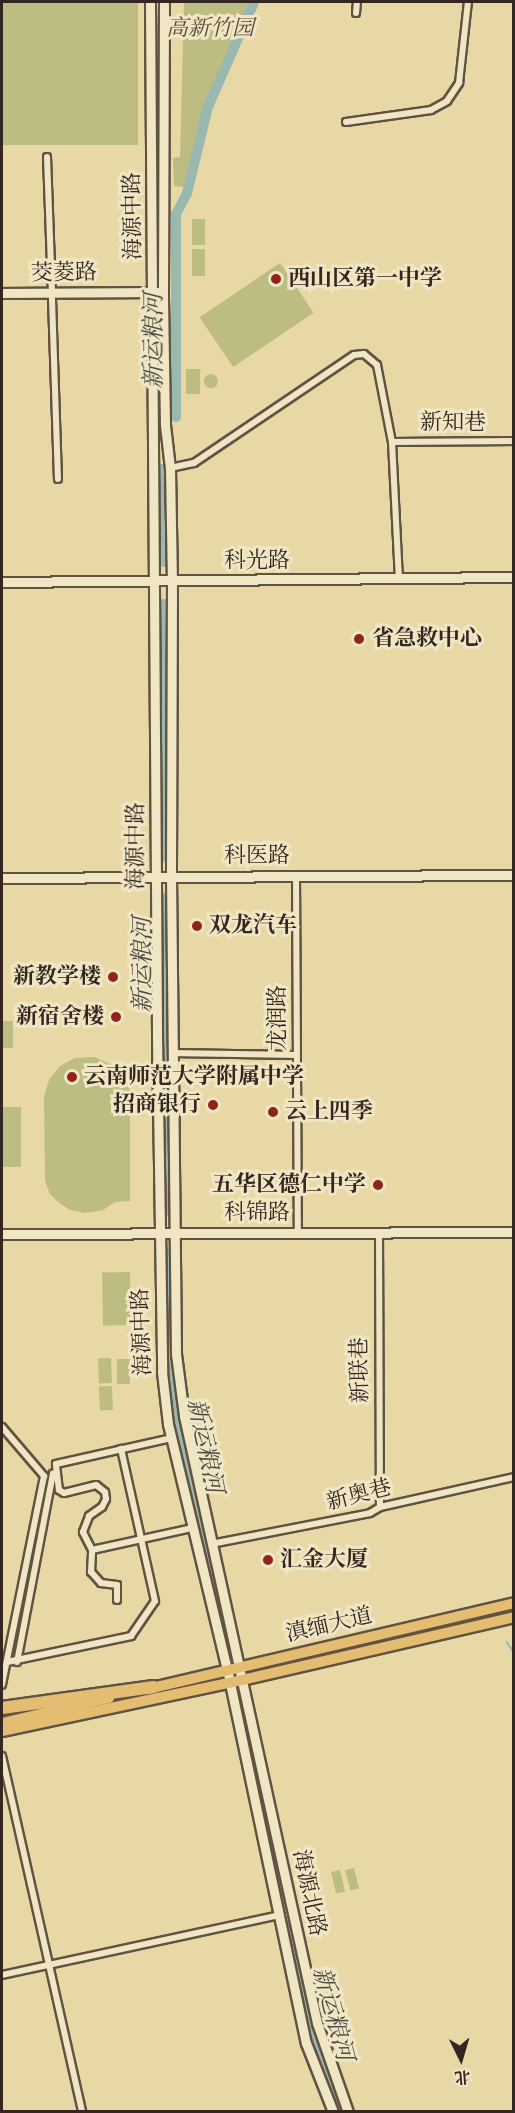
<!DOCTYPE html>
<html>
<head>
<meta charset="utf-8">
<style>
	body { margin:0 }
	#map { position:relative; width:515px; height:2113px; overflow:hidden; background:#e8d8a5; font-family:"Libre Bodoni","Noto Serif SC",serif }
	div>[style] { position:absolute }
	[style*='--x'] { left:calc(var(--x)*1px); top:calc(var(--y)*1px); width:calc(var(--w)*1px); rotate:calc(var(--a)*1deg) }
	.green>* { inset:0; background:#bdbc82; transform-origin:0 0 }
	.round { border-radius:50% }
	.stream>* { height:1.5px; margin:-0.75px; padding:0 0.75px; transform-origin:0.75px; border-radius:0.75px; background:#99b8b0 }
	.river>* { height:10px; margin:-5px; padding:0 5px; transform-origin:5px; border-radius:5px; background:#99b8b0 }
	.roads { filter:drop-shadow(2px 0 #615342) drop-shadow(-2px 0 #615342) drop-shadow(0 2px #615342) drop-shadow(0 -2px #615342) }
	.street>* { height:6px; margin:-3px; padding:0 3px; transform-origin:3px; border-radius:3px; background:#f0e6c4 }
	.secondary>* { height:9px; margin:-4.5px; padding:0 4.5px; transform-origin:4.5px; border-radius:4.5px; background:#f0e6c4 }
	.primary>* { height:10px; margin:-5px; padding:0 5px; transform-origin:5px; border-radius:5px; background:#e4bc72 }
	.highway>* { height:12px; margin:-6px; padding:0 6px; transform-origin:6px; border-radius:6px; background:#e4bc72 }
	.dots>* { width:16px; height:16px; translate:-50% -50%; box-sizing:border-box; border:3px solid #f0e6c4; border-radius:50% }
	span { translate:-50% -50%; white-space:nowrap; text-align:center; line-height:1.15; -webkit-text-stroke:6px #f0e6c4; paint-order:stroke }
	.park-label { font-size:22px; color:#564c39; font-style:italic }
	.street-label { font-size:22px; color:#342721 }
	.poi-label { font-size:22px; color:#342721; font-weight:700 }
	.left { translate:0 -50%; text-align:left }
	.right { translate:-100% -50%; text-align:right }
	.water-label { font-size:24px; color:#4d4b45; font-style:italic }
	.frame { position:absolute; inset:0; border:3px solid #342721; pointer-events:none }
	.north { position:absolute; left:431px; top:2029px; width:60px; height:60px; -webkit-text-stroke:4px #f0e6c4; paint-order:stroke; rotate:175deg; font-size:16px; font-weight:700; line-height:24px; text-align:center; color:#342721 }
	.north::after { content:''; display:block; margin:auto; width:21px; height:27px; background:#342721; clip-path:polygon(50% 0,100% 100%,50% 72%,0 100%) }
</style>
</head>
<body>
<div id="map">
	<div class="green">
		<i style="left:2px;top:2px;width:136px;height:143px"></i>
		<i style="clip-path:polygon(184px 2px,249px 2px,206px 110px,187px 187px,174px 186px,173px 158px,180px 157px)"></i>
		<i style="left:192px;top:219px;width:13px;height:26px"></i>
		<i style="left:192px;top:249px;width:13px;height:27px"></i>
		<i style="left:280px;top:263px;width:60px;height:97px;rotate:56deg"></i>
		<i style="left:186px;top:369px;width:14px;height:25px"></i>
		<i class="round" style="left:204px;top:374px;width:14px;height:14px"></i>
		<i style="left:2px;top:1021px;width:11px;height:27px"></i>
		<i style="clip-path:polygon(94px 1057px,117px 1067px,130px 1067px,130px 1201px,115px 1202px,103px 1210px,85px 1213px,70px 1210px,58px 1202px,50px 1194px,45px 1181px,44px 1097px,49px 1080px,60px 1066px,75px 1058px)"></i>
		<i style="left:2px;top:1107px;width:19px;height:60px"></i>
		<i style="left:130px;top:1272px;width:53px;height:28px;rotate:89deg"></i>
		<i style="left:111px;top:1358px;width:25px;height:13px;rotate:88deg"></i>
		<i style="left:117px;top:1359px;width:13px;height:25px"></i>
		<i style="left:112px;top:1386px;width:24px;height:13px;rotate:88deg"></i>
		<i style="left:354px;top:1868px;width:21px;height:9px;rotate:76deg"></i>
		<i style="left:340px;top:1870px;width:22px;height:9px;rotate:77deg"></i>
	</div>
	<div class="stream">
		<i style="--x:507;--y:1642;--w:12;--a:55"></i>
	</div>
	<div class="river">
		<i style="--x:176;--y:417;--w:203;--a:-90"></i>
		<i style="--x:176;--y:214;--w:24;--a:-62"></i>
		<i style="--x:187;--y:193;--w:89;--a:-76.3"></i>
		<i style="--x:208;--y:107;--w:115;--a:-66.3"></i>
		<i style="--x:161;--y:469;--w:93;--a:88.8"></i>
		<i style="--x:163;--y:604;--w:253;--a:89.5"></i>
		<i style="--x:165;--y:898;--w:313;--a:89.8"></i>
		<i style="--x:166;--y:1253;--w:97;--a:89.4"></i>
		<i style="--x:167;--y:1350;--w:46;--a:85"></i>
		<i style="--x:171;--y:1396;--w:76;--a:79.4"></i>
		<i style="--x:185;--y:1471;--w:178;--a:77"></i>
		<i style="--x:240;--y:1706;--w:200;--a:77.3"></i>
		<i style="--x:289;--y:1925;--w:101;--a:78"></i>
		<i style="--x:310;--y:2024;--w:46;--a:73.5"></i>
		<i style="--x:323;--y:2068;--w:48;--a:66.6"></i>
	</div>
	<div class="roads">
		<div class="street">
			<i style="--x:356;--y:13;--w:11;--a:-85"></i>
			<i style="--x:346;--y:122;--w:86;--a:-8"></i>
			<i style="--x:431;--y:110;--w:18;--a:-29"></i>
			<i style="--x:447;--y:101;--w:22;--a:-56"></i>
			<i style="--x:459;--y:83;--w:81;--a:-83.7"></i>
			<i style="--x:47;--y:157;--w:136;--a:87.9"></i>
			<i style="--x:52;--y:299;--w:180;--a:88.1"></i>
			<i style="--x:392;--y:442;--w:122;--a:-0.5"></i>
			<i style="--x:170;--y:468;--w:25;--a:-12"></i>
			<i style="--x:194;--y:463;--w:193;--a:-34"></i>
			<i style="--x:354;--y:355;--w:10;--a:-6"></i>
			<i style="--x:364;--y:354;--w:17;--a:40"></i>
			<i style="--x:377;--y:365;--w:78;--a:79"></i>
			<i style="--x:392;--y:442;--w:137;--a:87.1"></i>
			<i style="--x:296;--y:876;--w:357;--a:89.7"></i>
			<i style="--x:173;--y:1053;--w:123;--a:0.9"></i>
			<i style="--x:379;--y:1232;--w:275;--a:89.8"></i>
			<i style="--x:2;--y:1427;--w:65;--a:49.4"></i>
			<i style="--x:44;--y:1476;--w:213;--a:101.4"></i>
			<i style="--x:211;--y:1544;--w:162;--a:-11"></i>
			<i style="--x:370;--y:1513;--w:12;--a:-31"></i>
			<i style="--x:380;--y:1507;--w:137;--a:-12.6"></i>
			<i style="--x:92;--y:1550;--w:102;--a:-12.4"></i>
			<i style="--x:117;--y:1600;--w:15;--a:-90"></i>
			<i style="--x:117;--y:1585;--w:16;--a:-173"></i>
			<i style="--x:101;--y:1583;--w:15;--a:-132"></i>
			<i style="--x:91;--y:1572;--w:22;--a:-87"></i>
			<i style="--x:92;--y:1550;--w:20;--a:-117"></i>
			<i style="--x:83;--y:1532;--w:17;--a:-69"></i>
			<i style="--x:89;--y:1516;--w:16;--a:-35"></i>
			<i style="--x:102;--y:1507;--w:9;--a:-63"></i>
			<i style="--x:106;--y:1499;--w:7;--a:-98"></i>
			<i style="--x:105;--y:1492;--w:11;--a:-142"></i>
			<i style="--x:96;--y:1485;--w:33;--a:166"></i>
			<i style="--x:64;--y:1493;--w:6;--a:-149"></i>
			<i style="--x:59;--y:1490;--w:26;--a:-97"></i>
			<i style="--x:56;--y:1464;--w:118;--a:-12.7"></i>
			<i style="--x:7;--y:1662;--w:127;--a:-11.8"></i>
			<i style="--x:131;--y:1636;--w:42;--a:-55.6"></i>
			<i style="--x:155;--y:1601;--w:156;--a:-102.6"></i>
			<i style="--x:17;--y:1662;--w:192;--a:-79.2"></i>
			<i style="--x:2;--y:1756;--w:365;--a:77.3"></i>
			<i style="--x:2;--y:1975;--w:283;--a:-12.2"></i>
		</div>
		<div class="secondary">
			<i style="--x:150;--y:2;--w:1036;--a:89.61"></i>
			<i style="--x:157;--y:1038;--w:334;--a:89.1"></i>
			<i style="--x:162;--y:1372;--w:52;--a:83.4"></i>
			<i style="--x:168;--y:1424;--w:266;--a:76.5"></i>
			<i style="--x:230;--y:1683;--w:368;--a:78.1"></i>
			<i style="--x:306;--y:2043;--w:74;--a:68.6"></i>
			<i style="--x:164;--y:2;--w:296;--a:90.2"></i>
			<i style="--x:163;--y:298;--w:127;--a:89.1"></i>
			<i style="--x:165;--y:425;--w:43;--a:83.4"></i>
			<i style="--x:170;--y:468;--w:113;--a:89"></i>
			<i style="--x:172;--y:581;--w:295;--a:90.2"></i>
			<i style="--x:171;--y:876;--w:478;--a:89.4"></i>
			<i style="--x:176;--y:1354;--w:63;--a:82.6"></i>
			<i style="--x:184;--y:1416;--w:621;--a:77.64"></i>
			<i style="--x:317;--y:2023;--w:94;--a:70.8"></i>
			<i style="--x:2;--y:293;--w:156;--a:-0.4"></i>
			<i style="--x:2;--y:582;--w:512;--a:-0.56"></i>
			<i style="--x:2;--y:878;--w:512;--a:-0.34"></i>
			<i style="--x:2;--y:1234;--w:512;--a:-0.22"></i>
		</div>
		<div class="primary">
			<i style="--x:148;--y:1689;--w:376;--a:-13.2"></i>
			<i style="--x:2;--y:1723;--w:110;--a:-13.2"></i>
			<i style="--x:2;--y:1731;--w:245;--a:-12"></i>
			<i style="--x:242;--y:1680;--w:279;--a:-13"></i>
		</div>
		<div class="highway">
			<i style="--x:2;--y:1708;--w:153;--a:-7.9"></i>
		</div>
	</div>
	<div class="dots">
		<i style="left:276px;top:279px;background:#8f2418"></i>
		<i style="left:359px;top:639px;background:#8f2418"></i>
		<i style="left:197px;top:926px;background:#8f2418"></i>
		<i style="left:113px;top:977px;background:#8f2418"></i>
		<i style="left:116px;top:1017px;background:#8f2418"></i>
		<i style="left:72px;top:1077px;background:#8f2418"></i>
		<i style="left:213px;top:1105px;background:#8f2418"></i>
		<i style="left:273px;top:1112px;background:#8f2418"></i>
		<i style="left:378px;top:1185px;background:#8f2418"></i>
		<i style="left:268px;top:1560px;background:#8f2418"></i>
	</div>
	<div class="park-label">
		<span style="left:210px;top:29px">高新竹园</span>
	</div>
	<div class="street-label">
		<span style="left:133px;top:216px;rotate:-91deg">海源中路</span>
		<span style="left:64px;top:273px;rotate:-1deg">茭菱路</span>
		<span style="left:453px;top:423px">新知巷</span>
		<span style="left:257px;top:561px">科光路</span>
		<span style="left:136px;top:846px;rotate:-90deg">海源中路</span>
		<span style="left:257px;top:856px">科医路</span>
		<span style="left:278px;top:1018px;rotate:-90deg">龙润路</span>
		<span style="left:257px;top:1213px">科锦路</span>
		<span style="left:142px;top:1332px;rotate:-92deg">海源中路</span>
		<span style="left:360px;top:1370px;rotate:-91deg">新联巷</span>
		<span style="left:359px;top:1495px;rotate:-14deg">新奥巷</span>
		<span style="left:329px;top:1625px;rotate:-13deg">滇缅大道</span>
		<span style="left:309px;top:1893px;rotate:78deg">海源北路</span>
	</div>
	<div class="poi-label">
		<span class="left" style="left:288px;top:279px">西山区第一中学</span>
		<span class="left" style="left:372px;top:639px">省急救中心</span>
		<span class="left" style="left:209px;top:926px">双龙汽车</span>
		<span class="right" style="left:101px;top:977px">新教学楼</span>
		<span class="right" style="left:104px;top:1017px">新宿舍楼</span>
		<span class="left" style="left:84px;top:1077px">云南师范大学附属中学</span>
		<span class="right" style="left:201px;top:1105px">招商银行</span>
		<span class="left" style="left:285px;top:1112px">云上四季</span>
		<span class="right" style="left:366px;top:1185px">五华区德仁中学</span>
		<span class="left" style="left:280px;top:1560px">汇金大厦</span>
	</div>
	<div class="water-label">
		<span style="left:155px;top:341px;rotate:-90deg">新运粮河</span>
		<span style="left:144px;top:965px;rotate:-90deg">新运粮河</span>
		<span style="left:204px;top:1446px;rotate:78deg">新运粮河</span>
		<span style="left:332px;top:2014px;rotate:75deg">新运粮河</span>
	</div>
	<div class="frame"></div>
	<div class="north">北</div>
</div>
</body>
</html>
